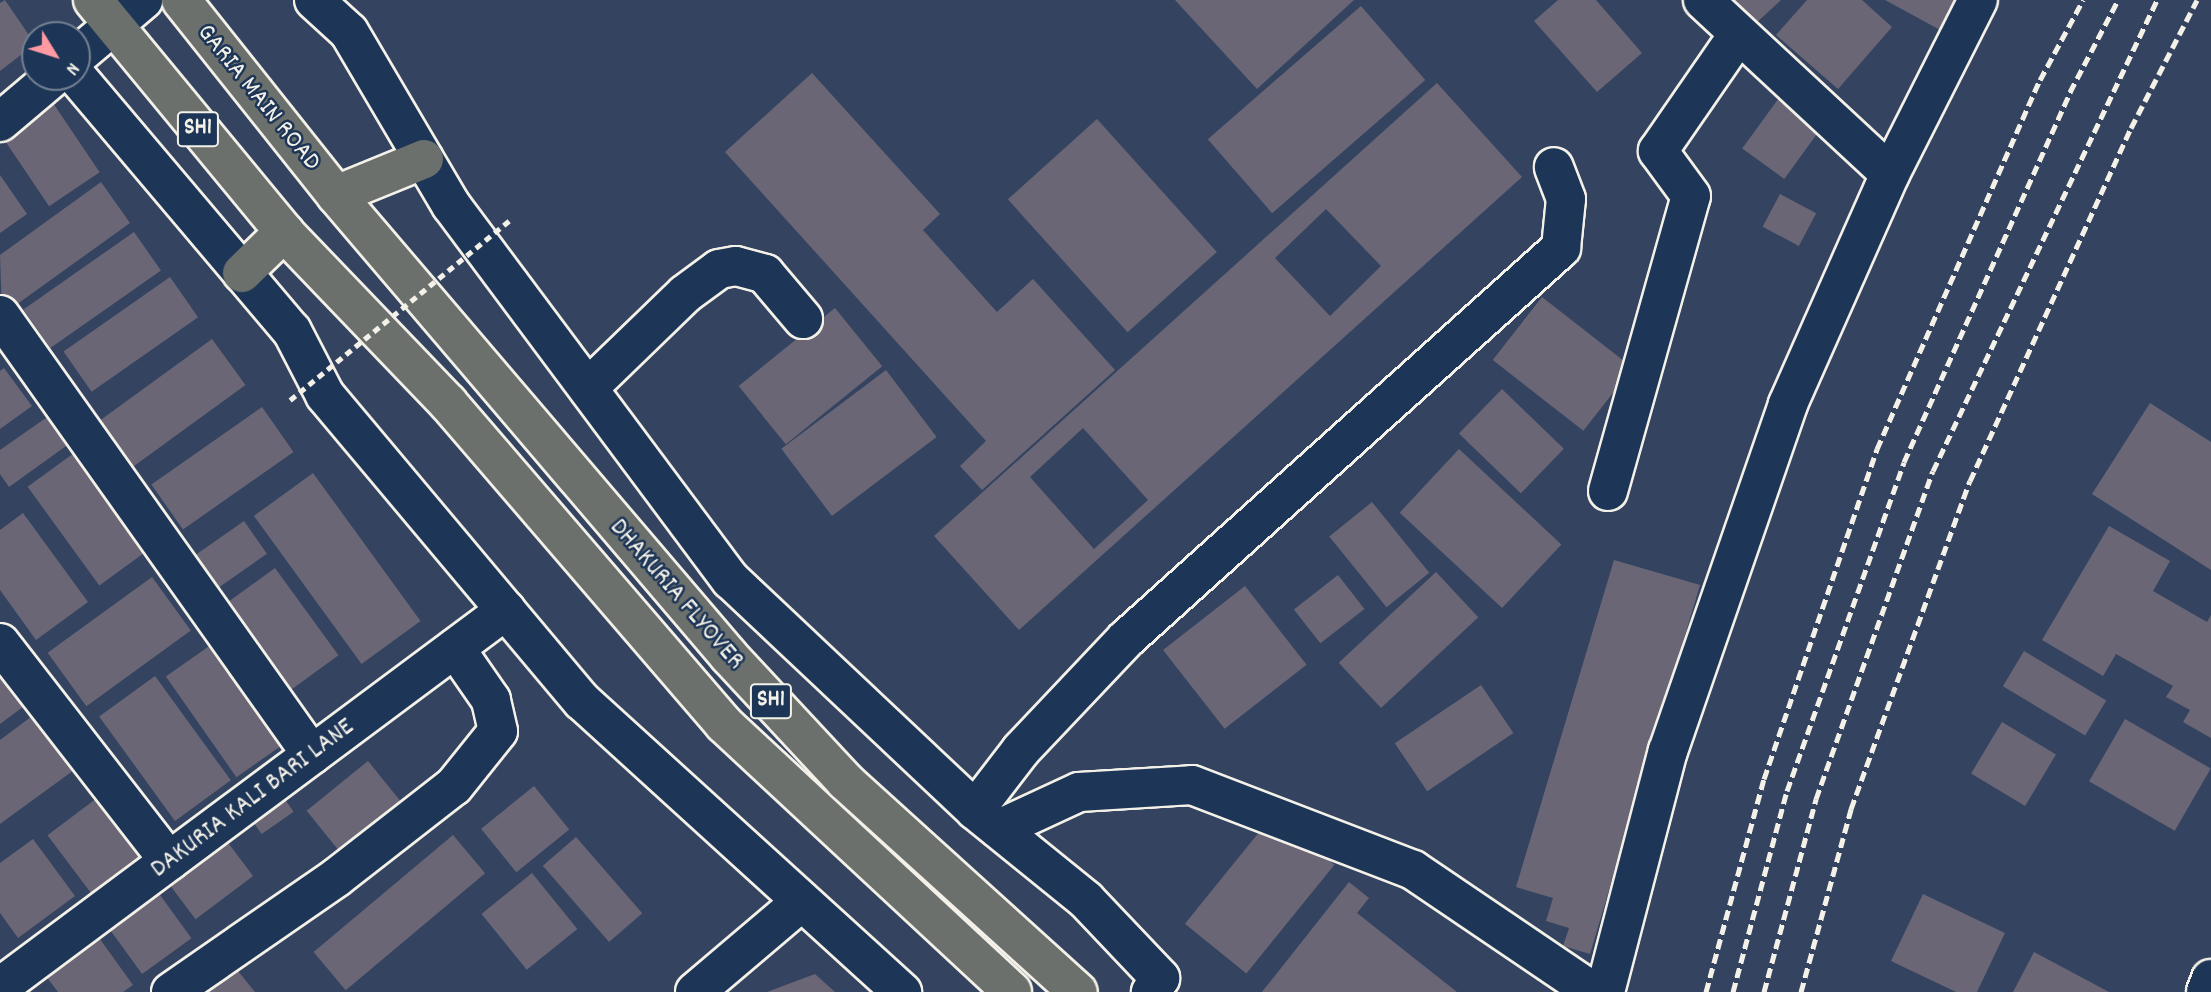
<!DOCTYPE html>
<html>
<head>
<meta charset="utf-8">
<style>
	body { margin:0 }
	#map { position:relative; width:2211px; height:992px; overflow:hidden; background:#344460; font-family:Dekko,sans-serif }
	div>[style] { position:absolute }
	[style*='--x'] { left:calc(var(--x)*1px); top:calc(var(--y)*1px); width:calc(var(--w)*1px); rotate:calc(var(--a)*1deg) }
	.building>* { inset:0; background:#6a6676; transform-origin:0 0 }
	.roads { filter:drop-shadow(2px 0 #f4f1e8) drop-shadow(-2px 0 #f4f1e8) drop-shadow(0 2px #f4f1e8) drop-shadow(0 -2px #f4f1e8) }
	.minor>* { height:38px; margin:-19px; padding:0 19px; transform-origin:19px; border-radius:19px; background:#1d3557 }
	.major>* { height:38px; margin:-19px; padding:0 19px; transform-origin:19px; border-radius:19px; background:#6b706d }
	.rail>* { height:5px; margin-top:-2.5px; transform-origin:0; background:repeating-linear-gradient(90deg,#f4f1e8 0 10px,transparent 0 15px) }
	.path-bridge>* { height:4.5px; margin-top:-2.25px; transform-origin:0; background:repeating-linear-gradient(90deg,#f4f1e8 0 7px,transparent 0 12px) }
	span { translate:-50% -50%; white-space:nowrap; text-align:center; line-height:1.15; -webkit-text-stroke:5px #1d3557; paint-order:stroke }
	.shield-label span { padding:2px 5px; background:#1d3557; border:2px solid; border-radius:5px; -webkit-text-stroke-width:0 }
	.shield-label { font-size:24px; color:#f4f1e8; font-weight:700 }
	.street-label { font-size:26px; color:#f4f1e8 }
	.north { position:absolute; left:21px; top:21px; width:70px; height:70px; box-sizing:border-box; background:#1d3557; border:2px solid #738091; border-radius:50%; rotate:128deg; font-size:19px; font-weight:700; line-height:28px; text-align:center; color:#f4f1e8 }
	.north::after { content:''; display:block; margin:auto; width:24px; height:32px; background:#ff9aa2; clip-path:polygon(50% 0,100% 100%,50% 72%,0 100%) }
</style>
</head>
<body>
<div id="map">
	<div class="building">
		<i style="clip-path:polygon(5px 0,35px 44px,0 71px,0 3px)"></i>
		<i style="clip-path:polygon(1175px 0,1354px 0,1257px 89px)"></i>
		<i style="clip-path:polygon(1558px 0,1596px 0,1642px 53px,1597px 92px,1534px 21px)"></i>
		<i style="clip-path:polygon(1730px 0,1781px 0,1754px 25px)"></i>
		<i style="clip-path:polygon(1807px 0,1862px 0,1892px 27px,1838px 89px,1776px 35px)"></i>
		<i style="clip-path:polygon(1885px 0,1960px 0,1942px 31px)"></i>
		<i style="left:1361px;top:6px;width:98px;height:203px;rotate:49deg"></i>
		<i style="clip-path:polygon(812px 73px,940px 214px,923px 230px,997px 312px,1033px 279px,1115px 370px,982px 490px,960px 466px,986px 441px,725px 152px)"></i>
		<i style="clip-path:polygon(evenodd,1437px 83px,1522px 177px,1019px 630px,934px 536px,1437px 83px,1326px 209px,1381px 266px,1330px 316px,1275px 258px,1326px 209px,1437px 83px,1083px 428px,1148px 500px,1094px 549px,1030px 477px,1083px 428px)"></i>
		<i style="left:1781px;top:95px;width:52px;height:66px;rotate:36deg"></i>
		<i style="left:51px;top:100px;width:87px;height:61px;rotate:56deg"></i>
		<i style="left:1097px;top:119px;width:179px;height:120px;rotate:48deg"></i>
		<i style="clip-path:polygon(0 175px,27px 214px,0 233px)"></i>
		<i style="clip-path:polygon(101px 182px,130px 223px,2px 315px,0 255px)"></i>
		<i style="left:1780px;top:194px;width:41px;height:37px;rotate:28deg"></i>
		<i style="left:134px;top:232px;width:47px;height:135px;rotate:55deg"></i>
		<i style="left:170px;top:277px;width:49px;height:130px;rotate:55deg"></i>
		<i style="left:1542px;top:297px;width:115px;height:80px;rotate:38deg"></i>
		<i style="left:835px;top:308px;width:75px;height:124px;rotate:51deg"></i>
		<i style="left:212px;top:339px;width:57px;height:148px;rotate:54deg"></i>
		<i style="clip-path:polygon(4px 368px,32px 406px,0 429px,0 371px)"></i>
		<i style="left:886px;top:370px;width:84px;height:131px;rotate:53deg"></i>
		<i style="left:1502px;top:389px;width:86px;height:62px;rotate:44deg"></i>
		<i style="clip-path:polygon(2150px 403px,2211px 442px,2211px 570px,2092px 494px)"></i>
		<i style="left:262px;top:407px;width:55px;height:135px;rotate:55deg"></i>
		<i style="clip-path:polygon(53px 413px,73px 441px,9px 487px,0 474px,0 450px)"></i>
		<i style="left:81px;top:448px;width:122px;height:66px;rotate:54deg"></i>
		<i style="left:1459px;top:449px;width:140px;height:87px;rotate:43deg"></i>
		<i style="left:313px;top:473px;width:183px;height:73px;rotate:54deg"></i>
		<i style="left:1372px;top:502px;width:91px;height:55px;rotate:51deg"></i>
		<i style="clip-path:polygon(23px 513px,88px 602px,36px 640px,0 590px,0 530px)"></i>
		<i style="left:244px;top:521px;width:40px;height:79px;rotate:55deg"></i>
		<i style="clip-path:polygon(2109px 526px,2170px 561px,2153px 591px,2207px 622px,2211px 615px,2211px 738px,2183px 722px,2190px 710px,2166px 697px,2173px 686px,2116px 654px,2103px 676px,2042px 640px)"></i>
		<i style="clip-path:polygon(1614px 560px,1700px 585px,1590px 954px,1563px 946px,1569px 928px,1546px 921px,1553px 898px,1516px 887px)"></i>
		<i style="left:275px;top:568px;width:108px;height:61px;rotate:54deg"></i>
		<i style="left:1436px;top:572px;width:62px;height:133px;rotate:47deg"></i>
		<i style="left:1338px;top:575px;width:43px;height:56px;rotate:52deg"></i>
		<i style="left:152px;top:577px;width:66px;height:129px;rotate:54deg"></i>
		<i style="left:1245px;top:586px;width:100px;height:104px;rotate:52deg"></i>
		<i style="left:215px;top:642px;width:123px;height:60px;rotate:55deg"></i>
		<i style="left:2024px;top:651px;width:96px;height:41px;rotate:31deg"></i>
		<i style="clip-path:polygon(0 671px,31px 701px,0 724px)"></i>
		<i style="left:155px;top:676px;width:129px;height:69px;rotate:54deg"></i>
		<i style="left:1481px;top:685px;width:58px;height:104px;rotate:56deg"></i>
		<i style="clip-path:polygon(35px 714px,74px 770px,0 824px,0 740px)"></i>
		<i style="left:2125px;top:719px;width:99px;height:72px;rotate:30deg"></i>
		<i style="left:2002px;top:722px;width:63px;height:60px;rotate:31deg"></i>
		<i style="left:368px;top:761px;width:56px;height:79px;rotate:51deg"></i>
		<i style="left:534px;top:786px;width:56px;height:68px;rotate:51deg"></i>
		<i style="left:277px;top:788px;width:29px;height:39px;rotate:55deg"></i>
		<i style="left:101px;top:795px;width:76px;height:67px;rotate:53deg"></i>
		<i style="left:1273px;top:815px;width:79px;height:140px;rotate:39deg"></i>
		<i style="left:453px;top:835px;width:50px;height:182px;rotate:50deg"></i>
		<i style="left:576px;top:837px;width:101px;height:44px;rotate:49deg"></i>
		<i style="clip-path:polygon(33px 839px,75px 896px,18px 938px,0 913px,0 863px)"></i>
		<i style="left:226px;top:840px;width:45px;height:72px;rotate:53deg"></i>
		<i style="left:532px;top:873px;width:72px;height:65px;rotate:51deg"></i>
		<i style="clip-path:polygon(1349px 882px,1369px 898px,1357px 913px,1457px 992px,1262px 992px)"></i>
		<i style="left:155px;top:888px;width:62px;height:61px;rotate:54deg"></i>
		<i style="clip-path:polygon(1923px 894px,2005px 933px,1977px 992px,1956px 992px,1891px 961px)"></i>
		<i style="clip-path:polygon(92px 928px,133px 985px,123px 992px,58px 992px,39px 967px)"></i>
		<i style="clip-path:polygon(2034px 952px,2109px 992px,2013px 992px)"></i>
		<i style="clip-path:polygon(229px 960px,255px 992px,190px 992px)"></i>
		<i style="clip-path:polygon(815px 974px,835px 992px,767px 992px)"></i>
	</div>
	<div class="roads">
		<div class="minor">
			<i style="--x:314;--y:0;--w:47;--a:42.4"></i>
			<i style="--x:349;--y:32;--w:201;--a:59.5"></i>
			<i style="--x:451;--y:205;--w:468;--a:53.3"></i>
			<i style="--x:731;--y:580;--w:335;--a:43.3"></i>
			<i style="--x:975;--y:810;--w:143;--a:39"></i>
			<i style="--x:1086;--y:900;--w:108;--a:46.5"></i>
			<i style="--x:1160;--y:978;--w:17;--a:123"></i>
			<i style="--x:1703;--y:0;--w:255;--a:42.9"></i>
			<i style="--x:77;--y:56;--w:87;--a:-40.3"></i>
			<i style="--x:77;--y:77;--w:333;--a:49.8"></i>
			<i style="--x:292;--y:331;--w:72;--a:62.7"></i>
			<i style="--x:325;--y:395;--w:400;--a:50"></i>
			<i style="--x:582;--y:701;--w:433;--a:42.3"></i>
			<i style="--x:0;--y:122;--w:70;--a:-40.3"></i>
			<i style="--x:0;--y:315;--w:539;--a:54.66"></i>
			<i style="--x:588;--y:388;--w:135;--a:-44.1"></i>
			<i style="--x:685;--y:294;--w:42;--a:-36.3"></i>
			<i style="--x:719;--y:269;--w:17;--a:-10"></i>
			<i style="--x:736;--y:266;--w:30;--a:15"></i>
			<i style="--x:765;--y:274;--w:59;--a:49.8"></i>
			<i style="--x:1608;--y:491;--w:306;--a:-74.3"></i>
			<i style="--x:1691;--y:196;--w:56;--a:-126.3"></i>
			<i style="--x:1658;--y:151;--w:141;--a:-55.4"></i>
			<i style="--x:0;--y:643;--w:276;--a:52.2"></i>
			<i style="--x:975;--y:810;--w:76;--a:-52.5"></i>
			<i style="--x:1021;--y:750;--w:153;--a:-46.6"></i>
			<i style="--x:1126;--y:639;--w:585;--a:-41.95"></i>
			<i style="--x:1561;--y:248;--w:49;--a:-84.2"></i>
			<i style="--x:1566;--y:199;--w:34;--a:-111"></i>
			<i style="--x:999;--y:829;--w:88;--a:-24.8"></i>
			<i style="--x:1079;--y:792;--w:113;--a:-3.5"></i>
			<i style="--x:1192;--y:785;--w:237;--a:21"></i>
			<i style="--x:1413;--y:870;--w:217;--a:34.1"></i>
			<i style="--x:0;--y:987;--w:631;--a:-36.69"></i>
			<i style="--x:171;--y:992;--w:202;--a:-34.7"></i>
			<i style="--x:337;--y:877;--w:148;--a:-37.9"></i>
			<i style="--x:454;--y:786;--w:70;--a:-51.3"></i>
			<i style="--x:498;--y:731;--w:32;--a:-103"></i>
			<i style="--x:491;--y:700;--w:63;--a:-124.7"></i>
			<i style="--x:695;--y:992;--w:139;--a:-40.3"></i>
			<i style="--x:1605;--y:992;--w:249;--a:-75.4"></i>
			<i style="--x:1668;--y:751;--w:367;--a:-70.9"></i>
			<i style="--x:1788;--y:404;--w:252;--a:-66.1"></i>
			<i style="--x:1890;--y:174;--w:195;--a:-63.2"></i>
			<i style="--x:2206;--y:992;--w:14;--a:-69"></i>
		</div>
		<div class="major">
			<i style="--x:93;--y:0;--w:301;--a:50.5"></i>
			<i style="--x:284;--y:232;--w:237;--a:46.2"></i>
			<i style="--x:448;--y:403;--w:423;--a:49.3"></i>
			<i style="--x:724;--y:724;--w:393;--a:42.9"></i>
			<i style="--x:181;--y:0;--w:249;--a:51.5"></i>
			<i style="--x:336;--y:195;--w:606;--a:49.55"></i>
			<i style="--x:729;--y:656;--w:171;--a:47.1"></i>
			<i style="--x:845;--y:781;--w:314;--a:42.2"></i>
			<i style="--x:336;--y:195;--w:95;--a:-22.2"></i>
			<i style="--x:242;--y:273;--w:59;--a:-44.3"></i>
		</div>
	</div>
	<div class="rail">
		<i style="--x:1706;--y:992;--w:221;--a:-74.8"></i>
		<i style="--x:1764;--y:779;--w:349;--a:-71.1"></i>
		<i style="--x:1877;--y:449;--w:403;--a:-66.2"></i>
		<i style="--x:2040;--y:80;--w:91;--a:-61.7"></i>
		<i style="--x:1733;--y:992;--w:208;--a:-75"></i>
		<i style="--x:1787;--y:791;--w:349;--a:-70.4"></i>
		<i style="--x:1904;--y:462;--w:406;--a:-65.8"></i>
		<i style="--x:2070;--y:92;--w:104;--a:-62.4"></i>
		<i style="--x:1764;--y:992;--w:200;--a:-74.9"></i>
		<i style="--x:1816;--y:799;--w:348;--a:-70.4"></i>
		<i style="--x:1933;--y:471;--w:522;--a:-64.56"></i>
		<i style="--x:1801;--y:992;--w:190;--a:-74.7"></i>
		<i style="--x:1851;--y:809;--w:349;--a:-70.1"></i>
		<i style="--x:1970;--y:481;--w:388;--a:-65.5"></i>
		<i style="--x:2131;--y:128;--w:144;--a:-62.7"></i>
	</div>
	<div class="path-bridge">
		<i style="--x:290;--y:400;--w:283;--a:-39.3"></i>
	</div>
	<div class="shield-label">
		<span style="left:198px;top:129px">SH1</span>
		<span style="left:771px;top:701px">SH1</span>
	</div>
	<div class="street-label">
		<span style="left:258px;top:98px;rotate:51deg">GARIA MAIN ROAD</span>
		<span style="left:676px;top:595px;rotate:49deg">DHAKURIA FLYOVER</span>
		<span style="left:253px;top:799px;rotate:-37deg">DAKURIA KALI BARI LANE</span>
	</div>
	<div class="north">N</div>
</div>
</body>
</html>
